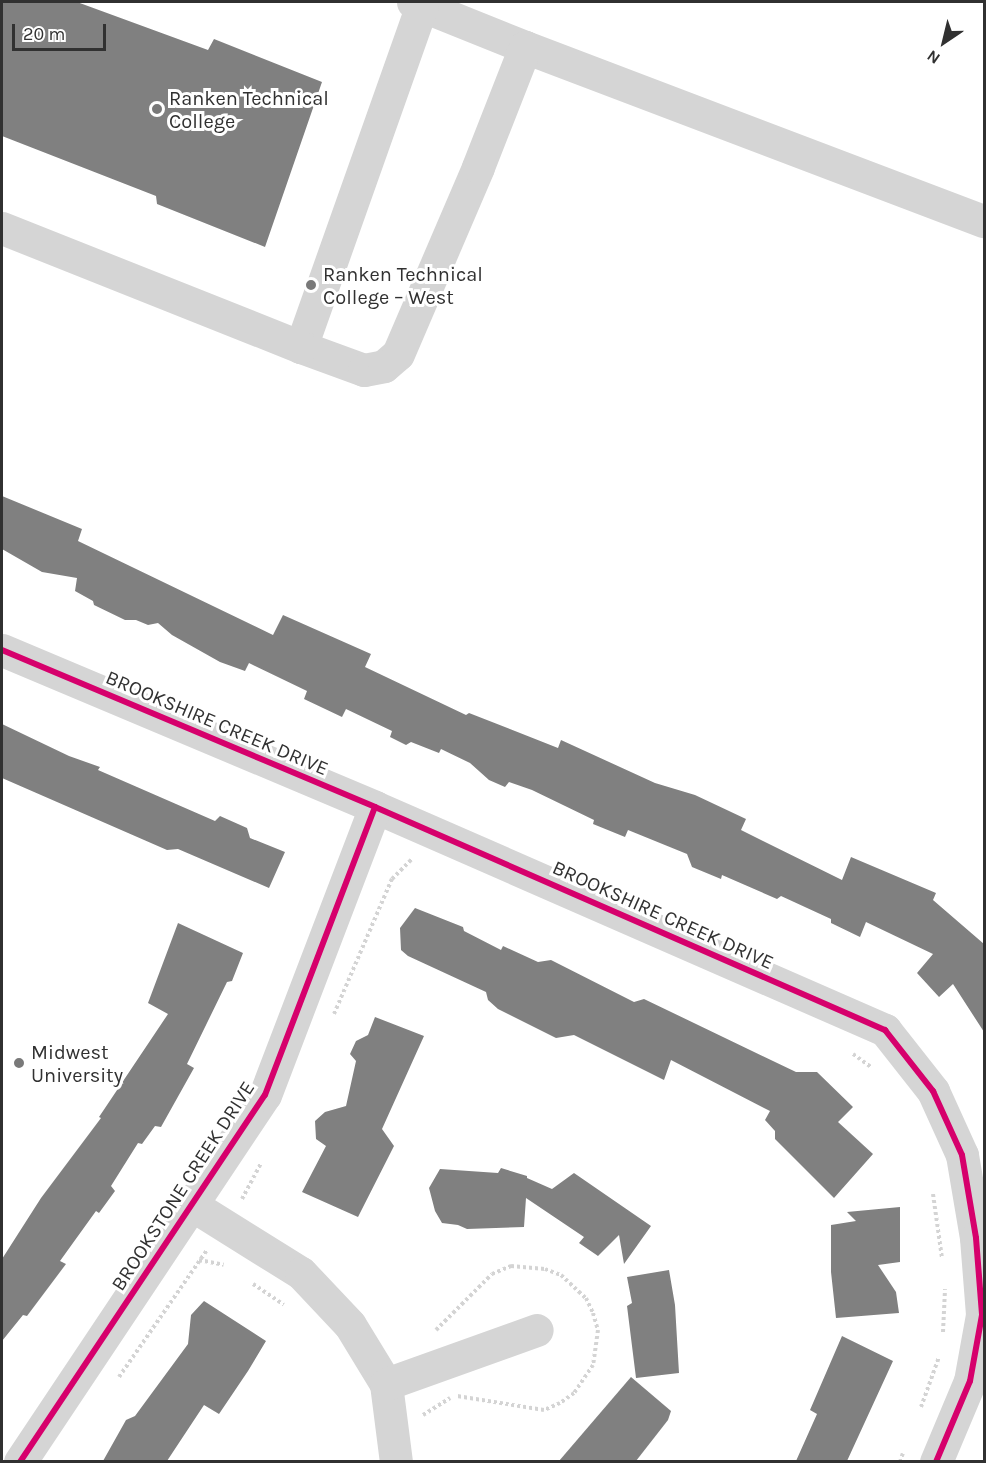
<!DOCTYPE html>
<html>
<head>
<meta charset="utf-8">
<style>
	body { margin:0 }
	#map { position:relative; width:986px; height:1463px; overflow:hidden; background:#fff; font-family:Karla,sans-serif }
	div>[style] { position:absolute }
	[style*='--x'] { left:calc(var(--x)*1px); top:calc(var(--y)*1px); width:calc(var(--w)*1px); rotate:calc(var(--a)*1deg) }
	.building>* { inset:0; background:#808080 }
	.path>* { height:4px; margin-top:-2px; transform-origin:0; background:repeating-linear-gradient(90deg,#d4d4d4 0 3px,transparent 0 6px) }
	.minor>* { height:33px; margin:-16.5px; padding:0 16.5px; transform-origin:16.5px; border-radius:16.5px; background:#d5d5d5 }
	.cycleway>* { height:6px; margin:-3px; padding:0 3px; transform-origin:3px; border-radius:3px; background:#d6006c }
	.dots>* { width:16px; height:16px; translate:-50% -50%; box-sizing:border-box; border:3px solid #fff; border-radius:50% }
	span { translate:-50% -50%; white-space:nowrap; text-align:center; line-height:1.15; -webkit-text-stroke:6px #fff; paint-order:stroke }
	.poi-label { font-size:20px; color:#313131 }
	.left { translate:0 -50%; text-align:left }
	.street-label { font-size:20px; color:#313131 }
	.frame { position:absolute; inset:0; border:3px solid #313131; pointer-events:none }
	.north { position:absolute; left:914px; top:12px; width:60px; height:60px; -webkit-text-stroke:4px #fff; paint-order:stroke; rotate:215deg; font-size:16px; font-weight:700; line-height:24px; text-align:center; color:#313131 }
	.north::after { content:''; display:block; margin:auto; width:21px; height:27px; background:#313131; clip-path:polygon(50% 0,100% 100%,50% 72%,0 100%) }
	.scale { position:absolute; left:12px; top:24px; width:94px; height:27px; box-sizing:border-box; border:3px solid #313131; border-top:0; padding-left:8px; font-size:18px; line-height:21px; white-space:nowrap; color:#313131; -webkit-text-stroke:4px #fff; paint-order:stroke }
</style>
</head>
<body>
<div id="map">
	<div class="building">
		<i style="clip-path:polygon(2px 2px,77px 2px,208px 50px,214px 39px,322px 82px,265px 247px,157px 204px,156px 196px,2px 136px)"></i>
		<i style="clip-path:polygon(2px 496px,82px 529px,78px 541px,273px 635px,283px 615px,371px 654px,365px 667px,466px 715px,469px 713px,558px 748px,561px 740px,655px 783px,695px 795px,746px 819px,741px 830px,842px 880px,851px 857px,936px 893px,933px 900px,984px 944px,984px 1032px,953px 984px,939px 997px,917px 973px,933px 954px,866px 922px,860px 937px,831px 923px,831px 919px,781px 896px,777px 899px,722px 875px,721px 879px,692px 867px,687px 854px,628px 830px,625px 837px,593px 824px,594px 820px,532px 790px,509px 782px,505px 787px,489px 780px,470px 763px,441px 749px,439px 753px,411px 742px,406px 745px,390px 737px,392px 731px,346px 709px,342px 717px,304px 699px,307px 691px,249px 663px,245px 671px,220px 662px,172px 635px,158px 623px,148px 625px,136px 620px,125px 620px,94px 605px,93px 601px,75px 591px,77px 578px,42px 572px,2px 549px)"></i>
		<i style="clip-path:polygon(2px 724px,69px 756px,100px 767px,98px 770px,215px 821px,220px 816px,247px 828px,250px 838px,285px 852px,269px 888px,178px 849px,167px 850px,2px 778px)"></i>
		<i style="clip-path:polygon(415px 908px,463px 927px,464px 931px,501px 950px,503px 946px,538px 962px,551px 960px,634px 1002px,644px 999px,796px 1072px,817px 1072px,853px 1107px,838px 1122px,873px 1154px,834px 1198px,775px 1139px,775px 1131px,765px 1120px,770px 1111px,671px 1060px,664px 1080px,574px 1035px,556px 1038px,498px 1009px,488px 1000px,486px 992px,408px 956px,401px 950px,400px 928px)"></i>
		<i style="clip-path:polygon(178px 923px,243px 953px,232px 981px,227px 982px,187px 1064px,194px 1068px,161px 1127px,155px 1126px,142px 1144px,138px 1143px,111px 1186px,115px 1191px,99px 1213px,96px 1211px,60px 1261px,66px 1264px,27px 1316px,23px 1315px,2px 1341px,2px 1259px,41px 1198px,101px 1118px,99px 1117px,168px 1014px,148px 1003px)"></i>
		<i style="clip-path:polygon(375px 1017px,424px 1036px,382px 1129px,394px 1146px,358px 1217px,302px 1192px,326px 1146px,316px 1139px,315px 1121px,325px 1112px,346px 1106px,356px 1061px,350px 1054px,356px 1041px,368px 1035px)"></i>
		<i style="clip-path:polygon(501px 1168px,527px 1176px,527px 1178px,552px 1189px,574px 1173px,651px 1226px,624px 1264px,619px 1235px,598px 1256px,579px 1243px,584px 1237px,526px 1198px,524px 1227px,467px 1229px,458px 1225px,442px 1223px,435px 1211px,429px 1188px,440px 1169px,498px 1173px)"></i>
		<i style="clip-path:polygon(900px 1207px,900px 1262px,878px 1265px,896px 1292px,899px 1313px,836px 1318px,831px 1272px,831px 1225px,856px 1221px,847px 1212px)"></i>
		<i style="clip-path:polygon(669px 1270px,675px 1305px,679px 1373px,636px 1378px,627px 1306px,632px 1303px,627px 1277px)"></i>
		<i style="clip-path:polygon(204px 1301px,266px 1341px,248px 1371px,219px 1414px,204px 1405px,167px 1461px,103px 1461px,126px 1420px,135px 1416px,188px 1344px,191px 1315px)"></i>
		<i style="clip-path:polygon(842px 1336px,893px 1361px,847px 1461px,796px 1461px,817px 1414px,810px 1410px)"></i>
		<i style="clip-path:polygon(631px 1377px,671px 1411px,668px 1420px,636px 1461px,559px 1461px)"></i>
	</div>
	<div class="path">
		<i style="--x:334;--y:1014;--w:147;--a:-66.8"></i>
		<i style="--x:392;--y:879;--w:28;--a:-45"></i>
		<i style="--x:853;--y:1054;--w:22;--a:36"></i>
		<i style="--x:933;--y:1194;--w:65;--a:82"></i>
		<i style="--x:242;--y:1199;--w:40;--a:-62"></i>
		<i style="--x:199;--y:1260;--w:25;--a:11"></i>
		<i style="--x:253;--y:1284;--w:37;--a:34"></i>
		<i style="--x:436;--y:1330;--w:79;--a:-45"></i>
		<i style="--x:492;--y:1274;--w:21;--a:-23"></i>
		<i style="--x:511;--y:1266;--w:34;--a:5"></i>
		<i style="--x:545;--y:1269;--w:17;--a:21"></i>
		<i style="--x:561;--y:1275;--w:34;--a:43"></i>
		<i style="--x:586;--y:1298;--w:17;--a:65"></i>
		<i style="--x:593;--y:1313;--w:18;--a:74"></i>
		<i style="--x:598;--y:1330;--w:35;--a:98"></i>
		<i style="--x:593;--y:1365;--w:34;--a:124"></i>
		<i style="--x:574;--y:1393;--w:17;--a:144"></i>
		<i style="--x:560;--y:1403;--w:17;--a:156"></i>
		<i style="--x:544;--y:1410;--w:88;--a:-170.9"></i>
		<i style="--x:943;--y:1332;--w:43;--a:-87.3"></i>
		<i style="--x:119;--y:1377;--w:155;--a:-55.3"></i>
		<i style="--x:921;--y:1407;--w:53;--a:-70.2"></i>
		<i style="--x:423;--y:1415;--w:32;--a:-32"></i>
		<i style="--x:900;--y:1462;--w:9;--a:-72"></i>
	</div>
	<div class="minor">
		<i style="--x:413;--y:2;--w:121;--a:21.9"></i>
		<i style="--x:525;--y:47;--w:491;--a:20.8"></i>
		<i style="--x:422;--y:5;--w:363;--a:109.5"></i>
		<i style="--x:301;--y:347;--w:67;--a:20.1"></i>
		<i style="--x:364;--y:370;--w:20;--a:-11"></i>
		<i style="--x:384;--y:366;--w:18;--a:-41"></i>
		<i style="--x:398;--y:354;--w:203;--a:-66.8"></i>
		<i style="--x:478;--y:167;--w:129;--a:-68.6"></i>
		<i style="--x:2;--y:228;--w:322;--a:21.7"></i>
		<i style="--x:2;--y:650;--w:405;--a:22.8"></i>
		<i style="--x:375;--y:807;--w:557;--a:23.62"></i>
		<i style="--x:885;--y:1030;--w:78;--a:51.8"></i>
		<i style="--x:933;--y:1091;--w:70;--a:65.6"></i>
		<i style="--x:962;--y:1155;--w:84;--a:80.4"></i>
		<i style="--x:976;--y:1238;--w:77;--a:85.5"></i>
		<i style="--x:982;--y:1315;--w:67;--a:100.3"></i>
		<i style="--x:970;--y:1381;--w:88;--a:112.8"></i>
		<i style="--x:192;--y:1205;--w:128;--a:32"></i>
		<i style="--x:301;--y:1273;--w:71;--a:46.7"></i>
		<i style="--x:350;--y:1325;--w:69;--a:58.6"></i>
		<i style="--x:386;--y:1384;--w:79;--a:82.7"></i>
		<i style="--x:386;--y:1384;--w:160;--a:-19.7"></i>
		<i style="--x:20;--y:1462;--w:441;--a:-56.3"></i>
		<i style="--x:265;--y:1095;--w:308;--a:-69.1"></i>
	</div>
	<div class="cycleway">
		<i style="--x:2;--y:650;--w:405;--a:22.8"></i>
		<i style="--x:375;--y:807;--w:557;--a:23.62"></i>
		<i style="--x:885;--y:1030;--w:78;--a:51.8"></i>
		<i style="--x:933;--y:1091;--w:70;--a:65.6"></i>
		<i style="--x:962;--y:1155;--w:84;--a:80.4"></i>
		<i style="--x:976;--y:1238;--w:77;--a:85.5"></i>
		<i style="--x:982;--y:1315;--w:67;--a:100.3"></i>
		<i style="--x:970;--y:1381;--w:88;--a:112.8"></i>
		<i style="--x:20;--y:1462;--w:441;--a:-56.3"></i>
		<i style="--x:265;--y:1095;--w:308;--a:-69.1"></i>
	</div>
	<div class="dots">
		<i style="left:157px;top:109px;background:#797979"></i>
		<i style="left:311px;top:285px;background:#797979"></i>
		<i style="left:19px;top:1063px;background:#797979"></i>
	</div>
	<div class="poi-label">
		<span class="left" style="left:169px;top:110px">Ranken Technical<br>College</span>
		<span class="left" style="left:323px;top:286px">Ranken Technical<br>College – West</span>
		<span class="left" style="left:31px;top:1064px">Midwest<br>University</span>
	</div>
	<div class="street-label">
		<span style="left:217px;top:723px;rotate:23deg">BROOKSHIRE CREEK DRIVE</span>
		<span style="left:663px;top:915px;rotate:24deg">BROOKSHIRE CREEK DRIVE</span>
		<span style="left:183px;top:1186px;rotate:-57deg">BROOKSTONE CREEK DRIVE</span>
	</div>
	<div class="frame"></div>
	<div class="north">N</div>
	<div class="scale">20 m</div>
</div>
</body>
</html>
